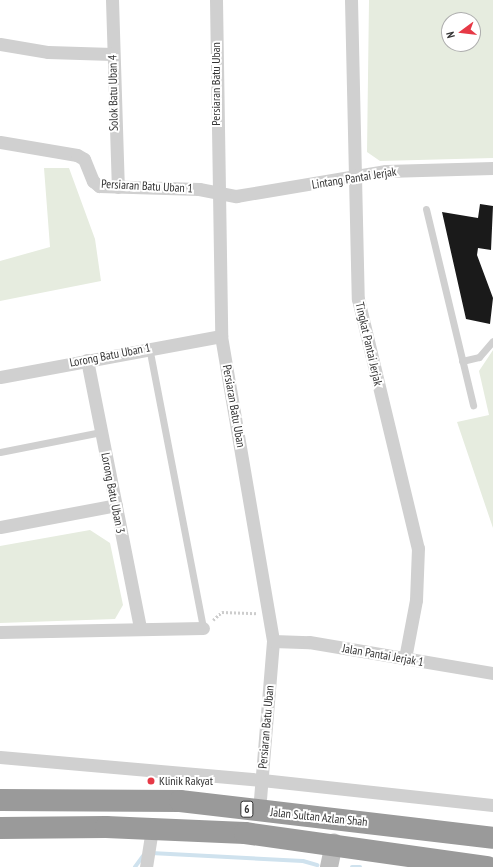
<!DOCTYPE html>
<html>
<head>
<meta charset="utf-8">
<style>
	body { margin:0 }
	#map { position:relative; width:493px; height:867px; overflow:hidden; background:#fff; font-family:"PT Sans Narrow",sans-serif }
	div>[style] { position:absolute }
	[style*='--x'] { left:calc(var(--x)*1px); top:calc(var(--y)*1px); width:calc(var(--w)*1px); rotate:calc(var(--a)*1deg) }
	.green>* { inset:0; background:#e6ecdf }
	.stream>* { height:4px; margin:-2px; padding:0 2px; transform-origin:2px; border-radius:2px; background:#cfe2ee }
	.building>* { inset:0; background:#1a1a1a }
	.path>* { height:2.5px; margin-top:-1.25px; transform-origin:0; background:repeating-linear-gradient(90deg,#cdcdcd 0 2px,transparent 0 4px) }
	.lane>* { height:7px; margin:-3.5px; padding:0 3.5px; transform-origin:3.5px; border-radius:3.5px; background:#d0d0d0 }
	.street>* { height:13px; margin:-6.5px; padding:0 6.5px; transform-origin:6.5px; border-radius:6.5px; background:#d0d0d0 }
	.secondary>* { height:18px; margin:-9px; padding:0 9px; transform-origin:9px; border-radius:9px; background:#bdbdbd }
	.highway>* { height:22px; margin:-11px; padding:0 11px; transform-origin:11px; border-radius:11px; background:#9a9a9a }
	.dots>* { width:11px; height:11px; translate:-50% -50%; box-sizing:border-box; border:2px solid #fff; border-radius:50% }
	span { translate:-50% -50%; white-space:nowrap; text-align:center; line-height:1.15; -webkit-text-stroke:4px #fff; paint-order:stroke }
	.shield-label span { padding:1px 3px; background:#fff; border:1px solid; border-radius:3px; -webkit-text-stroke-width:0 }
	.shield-label { font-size:11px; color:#333; font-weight:700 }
	.street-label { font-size:12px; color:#333 }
	.poi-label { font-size:12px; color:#333 }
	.left { translate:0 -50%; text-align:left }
	.north { position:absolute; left:441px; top:12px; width:40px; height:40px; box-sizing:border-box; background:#fff; border:1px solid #adadad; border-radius:50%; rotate:255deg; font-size:11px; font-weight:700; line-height:16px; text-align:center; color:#333 }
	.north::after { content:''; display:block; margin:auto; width:14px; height:18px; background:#e63946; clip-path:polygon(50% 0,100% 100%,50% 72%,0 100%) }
</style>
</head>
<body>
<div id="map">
	<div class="green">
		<i style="clip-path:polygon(evenodd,369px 0,493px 0,493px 158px,380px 161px,367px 152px,369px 0,449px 20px,473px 20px,473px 44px,449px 44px,449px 20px)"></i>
		<i style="clip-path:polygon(44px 168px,69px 168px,95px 239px,101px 281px,0 301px,0 261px,50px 247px)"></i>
		<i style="clip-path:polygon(493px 350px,493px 528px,457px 422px,489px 415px,479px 371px)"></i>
		<i style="clip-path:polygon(90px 530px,110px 543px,123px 605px,115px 619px,0 623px,0 546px)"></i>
	</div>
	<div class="stream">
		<i style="--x:151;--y:853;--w:152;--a:3"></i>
		<i style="--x:303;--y:861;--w:15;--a:16"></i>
		<i style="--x:135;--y:867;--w:14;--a:-54"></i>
		<i style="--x:352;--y:867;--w:8;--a:0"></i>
	</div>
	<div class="building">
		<i style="clip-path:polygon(480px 204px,493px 206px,491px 250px,478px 248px,477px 255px,493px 298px,490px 324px,466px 319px,442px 212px,478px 218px)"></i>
	</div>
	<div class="path">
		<i style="--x:213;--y:620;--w:12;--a:-42"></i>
		<i style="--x:222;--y:612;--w:35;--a:2"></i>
	</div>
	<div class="lane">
		<i style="--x:426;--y:209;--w:202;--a:76.5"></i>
		<i style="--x:149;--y:347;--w:286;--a:79.1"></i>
		<i style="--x:462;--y:361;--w:17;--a:-13"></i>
		<i style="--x:479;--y:357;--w:21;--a:-49"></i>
		<i style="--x:0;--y:452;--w:103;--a:-11.2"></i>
	</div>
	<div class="street">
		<i style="--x:112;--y:0;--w:187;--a:88.2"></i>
		<i style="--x:216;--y:0;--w:336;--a:89.1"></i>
		<i style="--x:221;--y:336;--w:309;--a:80.3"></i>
		<i style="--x:273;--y:641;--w:170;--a:94.7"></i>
		<i style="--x:351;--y:0;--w:299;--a:88.7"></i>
		<i style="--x:358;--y:299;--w:256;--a:76.5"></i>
		<i style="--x:418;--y:548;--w:52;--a:92.2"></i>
		<i style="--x:416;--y:600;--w:59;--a:100.7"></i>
		<i style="--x:0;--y:44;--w:49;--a:9.5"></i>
		<i style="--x:48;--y:52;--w:64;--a:1.8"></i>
		<i style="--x:0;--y:142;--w:78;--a:9.6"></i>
		<i style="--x:77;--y:155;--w:8;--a:30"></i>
		<i style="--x:84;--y:159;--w:24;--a:68"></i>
		<i style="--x:93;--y:181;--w:8;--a:40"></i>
		<i style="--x:99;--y:186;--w:100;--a:1.7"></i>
		<i style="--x:199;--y:189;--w:38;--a:11"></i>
		<i style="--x:236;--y:196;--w:152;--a:-9.5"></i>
		<i style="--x:386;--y:171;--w:107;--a:-1.6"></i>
		<i style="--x:87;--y:360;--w:272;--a:78.8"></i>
		<i style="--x:0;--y:377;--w:225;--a:-10.5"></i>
		<i style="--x:0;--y:527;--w:118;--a:-10.7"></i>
		<i style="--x:0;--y:632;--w:203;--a:-1.1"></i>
		<i style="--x:273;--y:641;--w:36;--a:2"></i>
		<i style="--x:309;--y:642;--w:187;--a:9.6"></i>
		<i style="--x:0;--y:757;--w:263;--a:5"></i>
		<i style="--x:262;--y:780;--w:232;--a:6.2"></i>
		<i style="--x:146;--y:867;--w:38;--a:-81"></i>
	</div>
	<div class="secondary">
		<i style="--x:329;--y:867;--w:25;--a:-78"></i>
	</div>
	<div class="highway">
		<i style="--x:0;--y:800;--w:180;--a:0.3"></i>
		<i style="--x:180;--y:801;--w:315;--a:6.7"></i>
		<i style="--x:0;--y:828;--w:106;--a:-0.5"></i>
		<i style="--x:106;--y:827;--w:139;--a:2.5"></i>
		<i style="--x:245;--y:833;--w:245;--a:8"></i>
	</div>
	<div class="dots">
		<i style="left:151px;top:781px;background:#e63946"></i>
	</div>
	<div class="shield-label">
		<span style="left:247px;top:809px">6</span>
	</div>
	<div class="street-label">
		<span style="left:216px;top:84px;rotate:-90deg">Persiaran Batu Uban</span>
		<span style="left:113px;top:93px;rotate:-91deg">Solok Batu Uban 4</span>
		<span style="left:354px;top:178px;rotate:-9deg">Lintang Pantai Jerjak</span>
		<span style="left:147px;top:186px;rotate:3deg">Persiaran Batu Uban 1</span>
		<span style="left:369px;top:344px;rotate:77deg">Tingkat Pantai Jerjak</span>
		<span style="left:110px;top:355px;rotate:-11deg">Lorong Batu Uban 1</span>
		<span style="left:234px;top:406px;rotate:80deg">Persiaran Batu Uban</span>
		<span style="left:113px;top:493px;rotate:79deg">Lorong Batu Uban 3</span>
		<span style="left:383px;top:655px;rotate:10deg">Jalan Pantai Jerjak 1</span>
		<span style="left:266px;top:727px;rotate:-85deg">Persiaran Batu Uban</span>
		<span style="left:319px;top:817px;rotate:6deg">Jalan Sultan Azlan Shah</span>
	</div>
	<div class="poi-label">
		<span class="left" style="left:159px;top:781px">Klinik Rakyat</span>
	</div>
	<div class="north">N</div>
</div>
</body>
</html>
